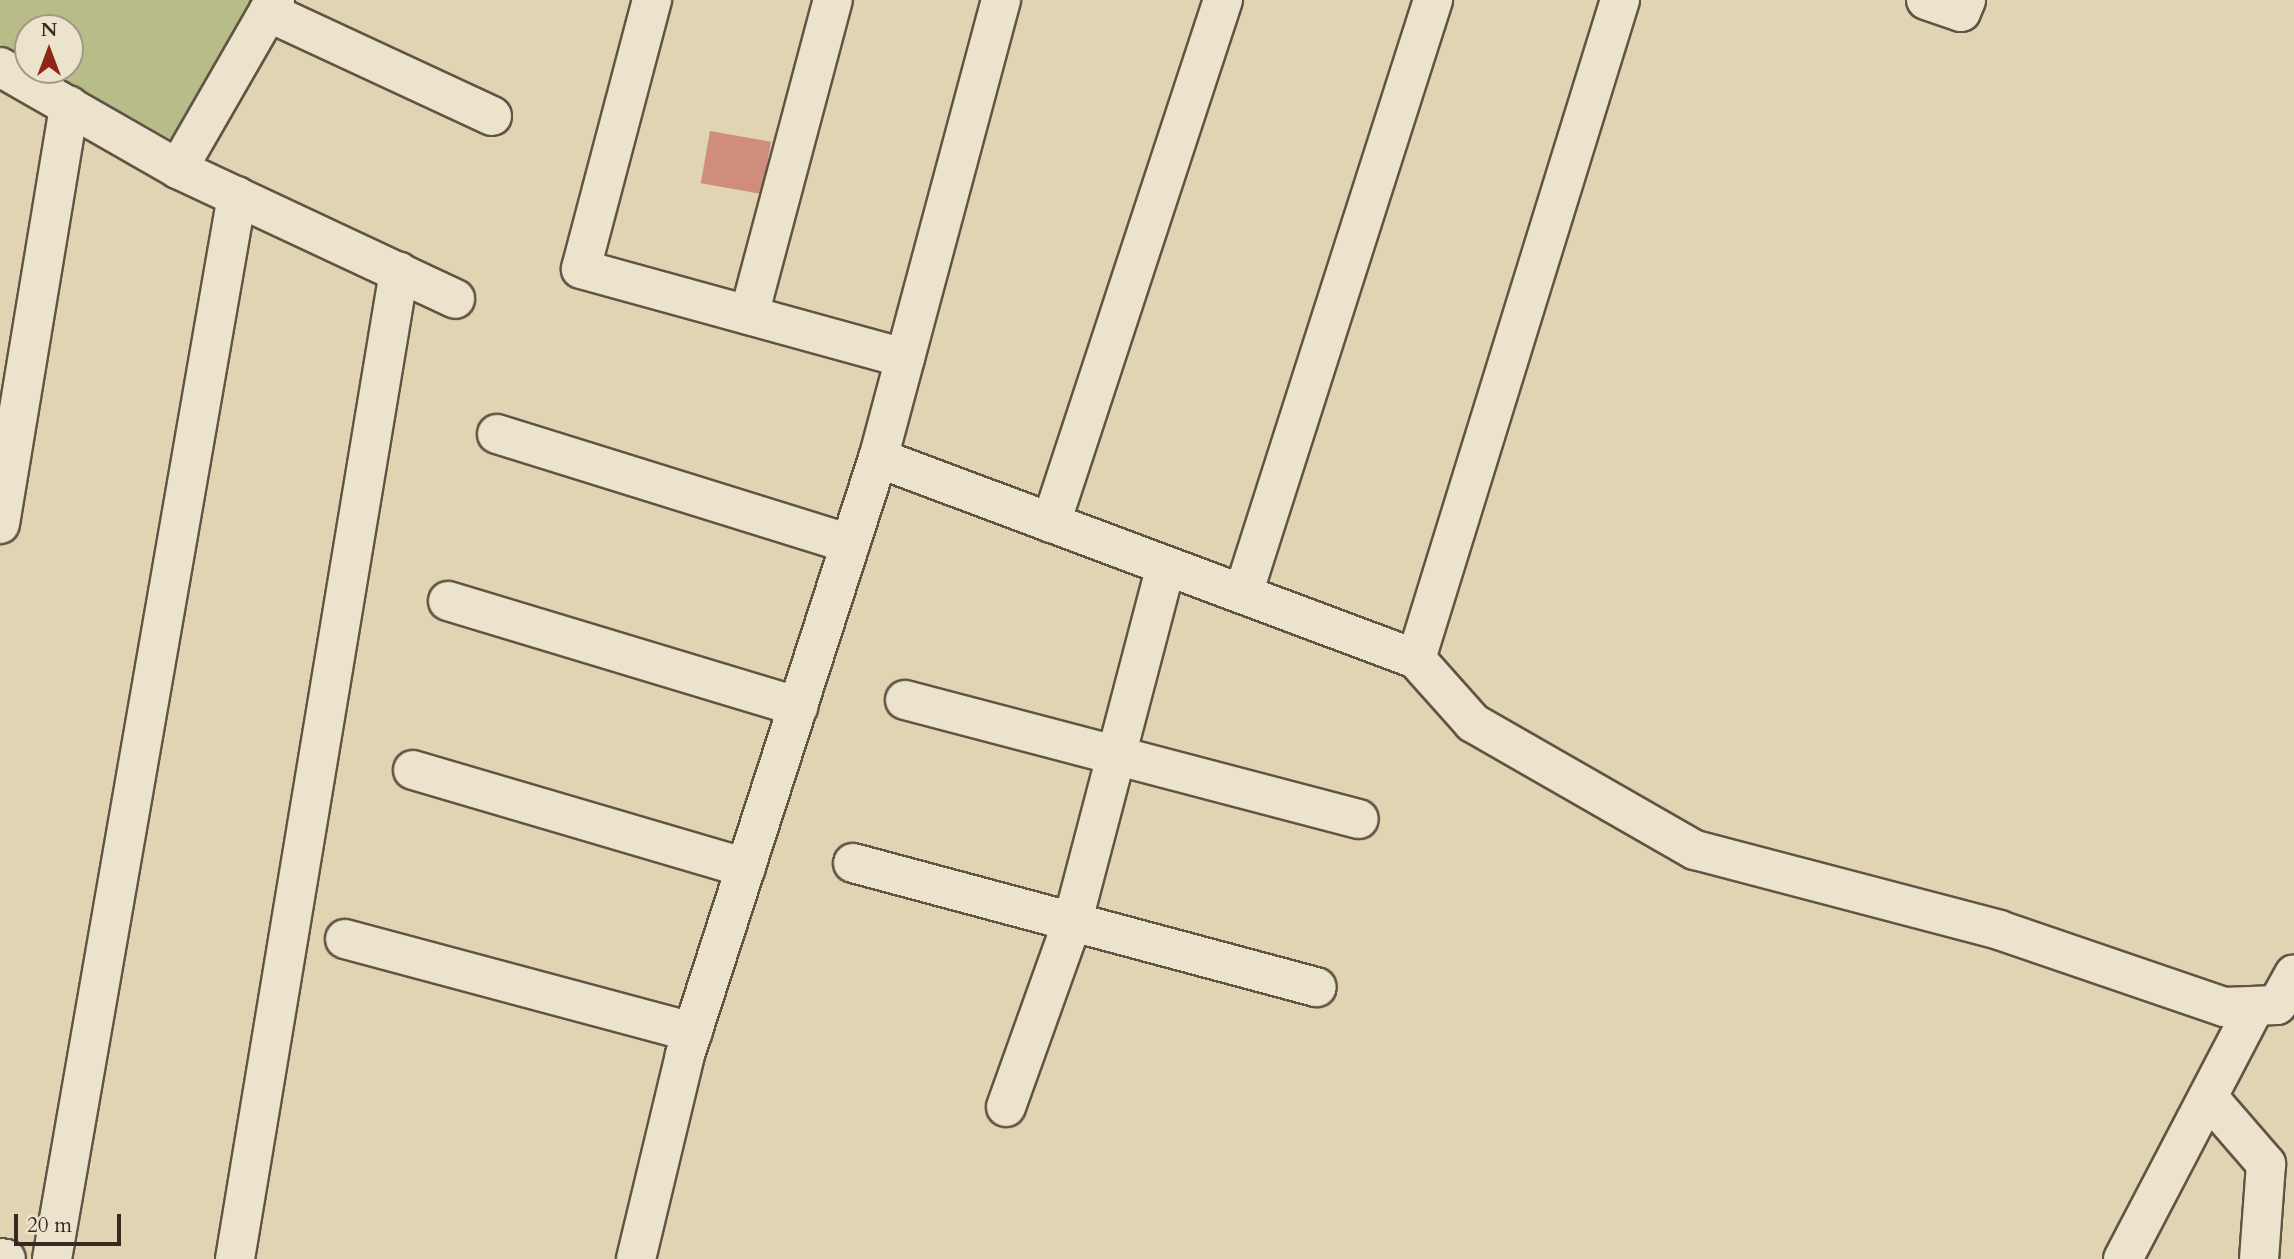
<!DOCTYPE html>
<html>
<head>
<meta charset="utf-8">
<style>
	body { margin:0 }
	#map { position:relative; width:2294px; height:1259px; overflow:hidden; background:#e1d4b2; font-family:Cardo,serif }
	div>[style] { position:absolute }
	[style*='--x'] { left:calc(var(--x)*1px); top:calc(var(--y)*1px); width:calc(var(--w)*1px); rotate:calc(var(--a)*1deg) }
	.green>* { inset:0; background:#b7bc89 }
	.building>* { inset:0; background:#cf8d7c; transform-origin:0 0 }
	.roads { filter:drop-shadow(2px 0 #615445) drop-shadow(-2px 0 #615445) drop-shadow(0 2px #615445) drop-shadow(0 -2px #615445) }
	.minor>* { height:38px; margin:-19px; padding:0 19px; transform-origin:19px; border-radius:19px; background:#ece3cd }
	span { translate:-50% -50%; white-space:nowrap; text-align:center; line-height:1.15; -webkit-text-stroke:6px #ece3cd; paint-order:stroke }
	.north { position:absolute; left:14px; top:14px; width:70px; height:70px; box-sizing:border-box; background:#ece3cd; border:2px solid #a39988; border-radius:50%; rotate:0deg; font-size:19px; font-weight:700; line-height:28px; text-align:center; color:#362921 }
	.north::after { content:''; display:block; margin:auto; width:24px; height:32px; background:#8f2418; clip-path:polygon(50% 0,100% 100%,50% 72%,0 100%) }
	.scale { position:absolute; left:14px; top:1214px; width:107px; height:32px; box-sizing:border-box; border:4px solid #362921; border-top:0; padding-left:9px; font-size:21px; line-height:24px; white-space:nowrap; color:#362921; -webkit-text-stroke:5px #ece3cd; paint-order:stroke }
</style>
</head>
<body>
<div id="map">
	<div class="green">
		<i style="clip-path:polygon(0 0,253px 0,176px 142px,46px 70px,70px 70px,70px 28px,28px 28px,28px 60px,0 44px)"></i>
	</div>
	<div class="building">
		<i style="left:710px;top:131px;width:62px;height:53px;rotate:10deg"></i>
	</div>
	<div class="roads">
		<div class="minor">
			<i style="--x:275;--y:0;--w:195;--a:119.9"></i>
			<i style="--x:178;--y:169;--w:306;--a:25.1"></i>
			<i style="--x:652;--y:0;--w:278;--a:104.8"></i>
			<i style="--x:581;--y:269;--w:336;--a:15.4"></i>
			<i style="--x:1001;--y:0;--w:474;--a:105"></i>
			<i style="--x:878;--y:458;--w:574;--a:20.49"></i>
			<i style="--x:1416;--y:659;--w:690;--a:-72.8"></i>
			<i style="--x:1926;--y:0;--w:37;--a:19"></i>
			<i style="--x:1961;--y:12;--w:13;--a:-67"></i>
			<i style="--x:268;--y:12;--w:247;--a:24.9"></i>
			<i style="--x:0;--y:67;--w:205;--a:29.8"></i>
			<i style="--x:749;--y:315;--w:326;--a:-75.1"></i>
			<i style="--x:497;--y:434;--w:370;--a:17.3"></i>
			<i style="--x:1051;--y:523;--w:551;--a:-71.8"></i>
			<i style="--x:0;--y:524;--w:424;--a:-80.6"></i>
			<i style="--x:1243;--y:594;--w:624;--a:-72.26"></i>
			<i style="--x:448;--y:601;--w:366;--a:16.8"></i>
			<i style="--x:1416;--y:659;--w:86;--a:48.3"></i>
			<i style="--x:1473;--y:723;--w:256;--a:29.8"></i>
			<i style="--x:1695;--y:850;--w:314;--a:14.7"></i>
			<i style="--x:1999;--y:930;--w:238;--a:18.9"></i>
			<i style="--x:2224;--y:1007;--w:53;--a:-2.2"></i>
			<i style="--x:2277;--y:1005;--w:35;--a:-61"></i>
			<i style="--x:905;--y:700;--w:469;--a:14.7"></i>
			<i style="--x:413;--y:770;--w:347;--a:16.4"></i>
			<i style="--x:853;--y:863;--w:480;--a:15"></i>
			<i style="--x:345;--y:939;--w:360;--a:15"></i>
			<i style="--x:2208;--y:1097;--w:89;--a:49.1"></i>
			<i style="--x:2266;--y:1164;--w:95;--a:94.2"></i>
			<i style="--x:1006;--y:1107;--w:199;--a:-70.3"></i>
			<i style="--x:1073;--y:920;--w:366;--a:-75.3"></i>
			<i style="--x:0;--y:1258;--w:6;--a:9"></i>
			<i style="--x:52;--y:1259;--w:1079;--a:-80.13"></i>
			<i style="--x:235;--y:1259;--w:1001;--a:-80.57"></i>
			<i style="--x:636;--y:1259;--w:210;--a:-76.5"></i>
			<i style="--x:685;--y:1055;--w:627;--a:-72.08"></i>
			<i style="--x:2123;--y:1259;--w:284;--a:-62.4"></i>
		</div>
	</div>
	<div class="north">N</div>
	<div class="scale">20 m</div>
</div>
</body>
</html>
